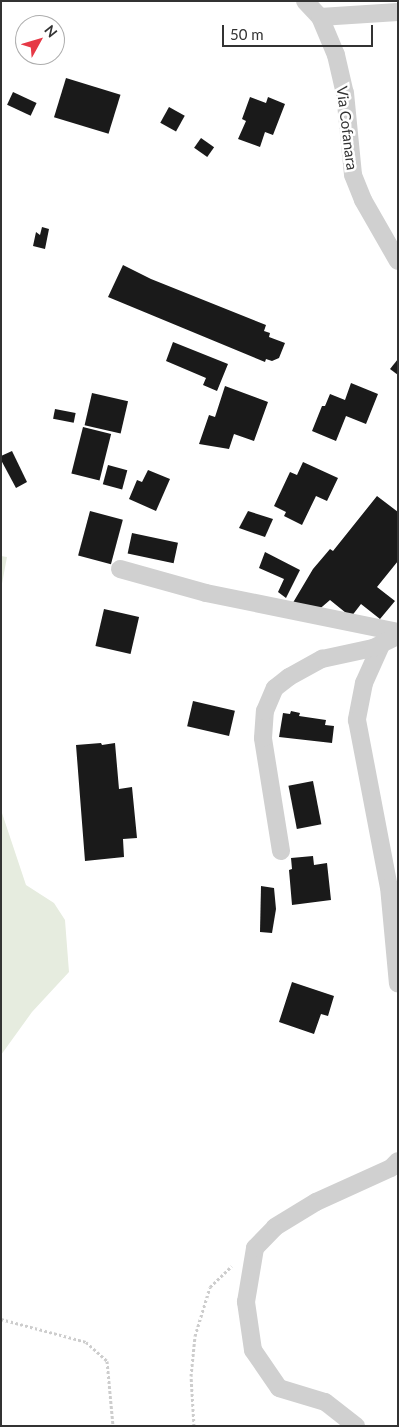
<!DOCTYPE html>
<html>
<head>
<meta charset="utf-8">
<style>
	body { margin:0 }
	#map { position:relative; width:399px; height:1427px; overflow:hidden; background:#fff; font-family:Lato,sans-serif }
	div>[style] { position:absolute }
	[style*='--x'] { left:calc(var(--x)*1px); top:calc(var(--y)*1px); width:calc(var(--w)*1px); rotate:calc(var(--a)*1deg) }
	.green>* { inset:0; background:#e6ecdf }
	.building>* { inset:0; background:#1a1a1a; transform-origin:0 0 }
	.path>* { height:3px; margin-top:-1.5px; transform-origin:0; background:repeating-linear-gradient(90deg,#cdcdcd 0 2.5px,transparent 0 5px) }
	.street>* { height:18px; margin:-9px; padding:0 9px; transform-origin:9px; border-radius:9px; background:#d0d0d0 }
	span { translate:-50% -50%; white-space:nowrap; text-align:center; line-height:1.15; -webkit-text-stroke:5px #fff; paint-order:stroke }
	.street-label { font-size:15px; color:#333 }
	.frame { position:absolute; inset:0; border:2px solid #333; pointer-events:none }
	.north { position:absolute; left:15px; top:15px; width:50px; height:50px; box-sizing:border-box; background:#fff; border:1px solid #adadad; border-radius:50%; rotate:51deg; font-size:14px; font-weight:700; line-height:20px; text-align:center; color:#333 }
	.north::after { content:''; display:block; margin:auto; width:18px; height:22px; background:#e63946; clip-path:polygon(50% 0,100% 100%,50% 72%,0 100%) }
	.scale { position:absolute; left:222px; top:25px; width:151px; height:22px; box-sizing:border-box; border:2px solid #333; border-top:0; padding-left:6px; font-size:15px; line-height:18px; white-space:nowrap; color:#333; -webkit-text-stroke:4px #fff; paint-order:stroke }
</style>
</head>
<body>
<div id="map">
	<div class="green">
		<i style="clip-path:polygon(1px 556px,7px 557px,1px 589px)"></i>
		<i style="clip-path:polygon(1px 810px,26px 885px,54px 903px,65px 920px,69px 972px,32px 1012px,1px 1055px)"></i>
	</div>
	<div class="building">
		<i style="left:66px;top:78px;width:57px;height:41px;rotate:17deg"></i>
		<i style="left:13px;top:92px;width:26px;height:14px;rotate:25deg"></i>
		<i style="clip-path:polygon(250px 97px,266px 103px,268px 97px,285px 104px,273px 135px,265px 132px,260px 147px,238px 139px,246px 121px,242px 119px)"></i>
		<i style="left:169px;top:107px;width:18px;height:18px;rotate:29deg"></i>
		<i style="left:201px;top:138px;width:16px;height:12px;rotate:35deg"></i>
		<i style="clip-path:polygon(42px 227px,49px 229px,45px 249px,33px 246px,36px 232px,40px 235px)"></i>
		<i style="clip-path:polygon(123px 265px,151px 279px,266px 325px,264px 331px,270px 333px,269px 337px,285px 343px,279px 358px,272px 361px,266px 359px,265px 362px,108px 297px)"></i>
		<i style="clip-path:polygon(173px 342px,228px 364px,217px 391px,203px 385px,206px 378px,166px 361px)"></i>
		<i style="clip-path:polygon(398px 359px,398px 375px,390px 369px)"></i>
		<i style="clip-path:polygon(351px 383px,378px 394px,366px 424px,346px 416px,336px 441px,312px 431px,322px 406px,325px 406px,330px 394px,345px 400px)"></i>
		<i style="clip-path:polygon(225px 386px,268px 402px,254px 441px,234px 434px,229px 449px,199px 444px,209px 415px,215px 417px)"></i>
		<i style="left:92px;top:393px;width:37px;height:33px;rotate:13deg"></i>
		<i style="left:55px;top:409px;width:21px;height:10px;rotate:11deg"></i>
		<i style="left:83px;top:427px;width:29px;height:48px;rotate:14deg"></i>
		<i style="clip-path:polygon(12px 451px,27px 482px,16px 488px,1px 460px,1px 456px)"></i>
		<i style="clip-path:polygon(303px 462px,338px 478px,327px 501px,316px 496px,302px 525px,284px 516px,286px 512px,274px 506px,290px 472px,297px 475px)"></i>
		<i style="left:108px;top:465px;width:20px;height:20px;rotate:15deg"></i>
		<i style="clip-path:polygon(148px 470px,170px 479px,156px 511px,129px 499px,137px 480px,142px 482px)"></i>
		<i style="clip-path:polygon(377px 496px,398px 512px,398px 561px,377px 587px,395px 601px,380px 619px,361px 604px,351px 617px,330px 600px,316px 612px,291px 606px,313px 569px,330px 549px,333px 551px)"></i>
		<i style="left:90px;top:511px;width:34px;height:46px;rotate:15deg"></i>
		<i style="clip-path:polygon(248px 511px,273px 519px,265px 537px,239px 528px)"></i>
		<i style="left:132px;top:533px;width:47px;height:21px;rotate:12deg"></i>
		<i style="clip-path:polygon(265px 552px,300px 570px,286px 598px,278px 592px,284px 579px,259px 568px)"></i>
		<i style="left:104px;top:609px;width:36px;height:38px;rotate:13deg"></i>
		<i style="left:193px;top:701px;width:43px;height:26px;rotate:13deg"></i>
		<i style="clip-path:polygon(291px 711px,300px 713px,299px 716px,326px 720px,325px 725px,334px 726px,332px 743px,279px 737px,283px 713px,290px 714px)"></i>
		<i style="clip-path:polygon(101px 743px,102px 745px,115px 743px,119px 789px,132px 787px,137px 838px,123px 839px,124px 857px,85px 861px,76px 745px)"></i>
		<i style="left:313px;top:781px;width:44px;height:25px;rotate:79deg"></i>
		<i style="clip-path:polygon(313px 856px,314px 865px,327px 863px,331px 900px,292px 905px,289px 870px,292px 869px,291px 858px)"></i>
		<i style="clip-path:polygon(261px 886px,274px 888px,276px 909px,272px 933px,260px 932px)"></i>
		<i style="clip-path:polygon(292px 982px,334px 996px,328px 1016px,321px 1014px,314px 1034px,279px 1022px)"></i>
	</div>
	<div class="path">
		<i style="--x:1;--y:1319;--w:88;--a:15.1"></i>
		<i style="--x:86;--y:1342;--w:28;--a:42"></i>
		<i style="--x:107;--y:1361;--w:65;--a:84.7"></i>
		<i style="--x:194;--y:1426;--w:50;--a:-93.4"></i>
		<i style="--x:191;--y:1376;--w:40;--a:-84.3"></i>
		<i style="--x:195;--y:1336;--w:51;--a:-73"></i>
		<i style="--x:210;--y:1287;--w:30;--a:-44"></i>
	</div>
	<div class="street">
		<i style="--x:305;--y:1;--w:22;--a:47"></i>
		<i style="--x:320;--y:17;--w:41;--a:67.2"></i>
		<i style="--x:336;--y:55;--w:39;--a:77"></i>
		<i style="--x:345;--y:93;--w:82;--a:84.4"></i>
		<i style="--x:353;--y:175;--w:27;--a:68"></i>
		<i style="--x:363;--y:200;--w:70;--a:60.2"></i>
		<i style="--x:320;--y:17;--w:78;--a:-3.7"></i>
		<i style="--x:120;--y:569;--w:89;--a:15.6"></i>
		<i style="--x:206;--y:593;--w:196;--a:11.5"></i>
		<i style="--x:381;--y:645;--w:42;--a:114.1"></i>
		<i style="--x:364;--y:683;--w:38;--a:101"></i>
		<i style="--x:357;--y:720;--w:170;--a:79.2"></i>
		<i style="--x:389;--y:887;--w:97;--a:84.7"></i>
		<i style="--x:281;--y:851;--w:114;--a:-99.1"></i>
		<i style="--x:263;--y:738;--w:27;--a:-86"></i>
		<i style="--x:265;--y:711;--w:25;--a:-67"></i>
		<i style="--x:275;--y:688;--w:18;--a:-38"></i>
		<i style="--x:289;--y:677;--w:38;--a:-29"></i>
		<i style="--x:322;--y:659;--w:52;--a:-12.2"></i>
		<i style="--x:373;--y:648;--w:28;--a:-26"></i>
		<i style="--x:356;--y:1426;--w:39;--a:-142"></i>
		<i style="--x:325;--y:1402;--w:48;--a:-163.1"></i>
		<i style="--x:279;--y:1388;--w:46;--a:-124.4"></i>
		<i style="--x:253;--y:1350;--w:49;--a:-98.3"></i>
		<i style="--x:246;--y:1302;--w:55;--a:-80.5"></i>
		<i style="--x:255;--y:1248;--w:29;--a:-46"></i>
		<i style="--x:275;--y:1227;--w:48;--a:-31.4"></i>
		<i style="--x:316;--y:1202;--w:82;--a:-24.4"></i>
		<i style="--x:391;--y:1168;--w:10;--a:-45"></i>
	</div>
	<div class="street-label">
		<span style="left:347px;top:128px;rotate:83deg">Via Cofanara</span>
	</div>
	<div class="frame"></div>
	<div class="north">N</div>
	<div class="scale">50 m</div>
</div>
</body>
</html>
